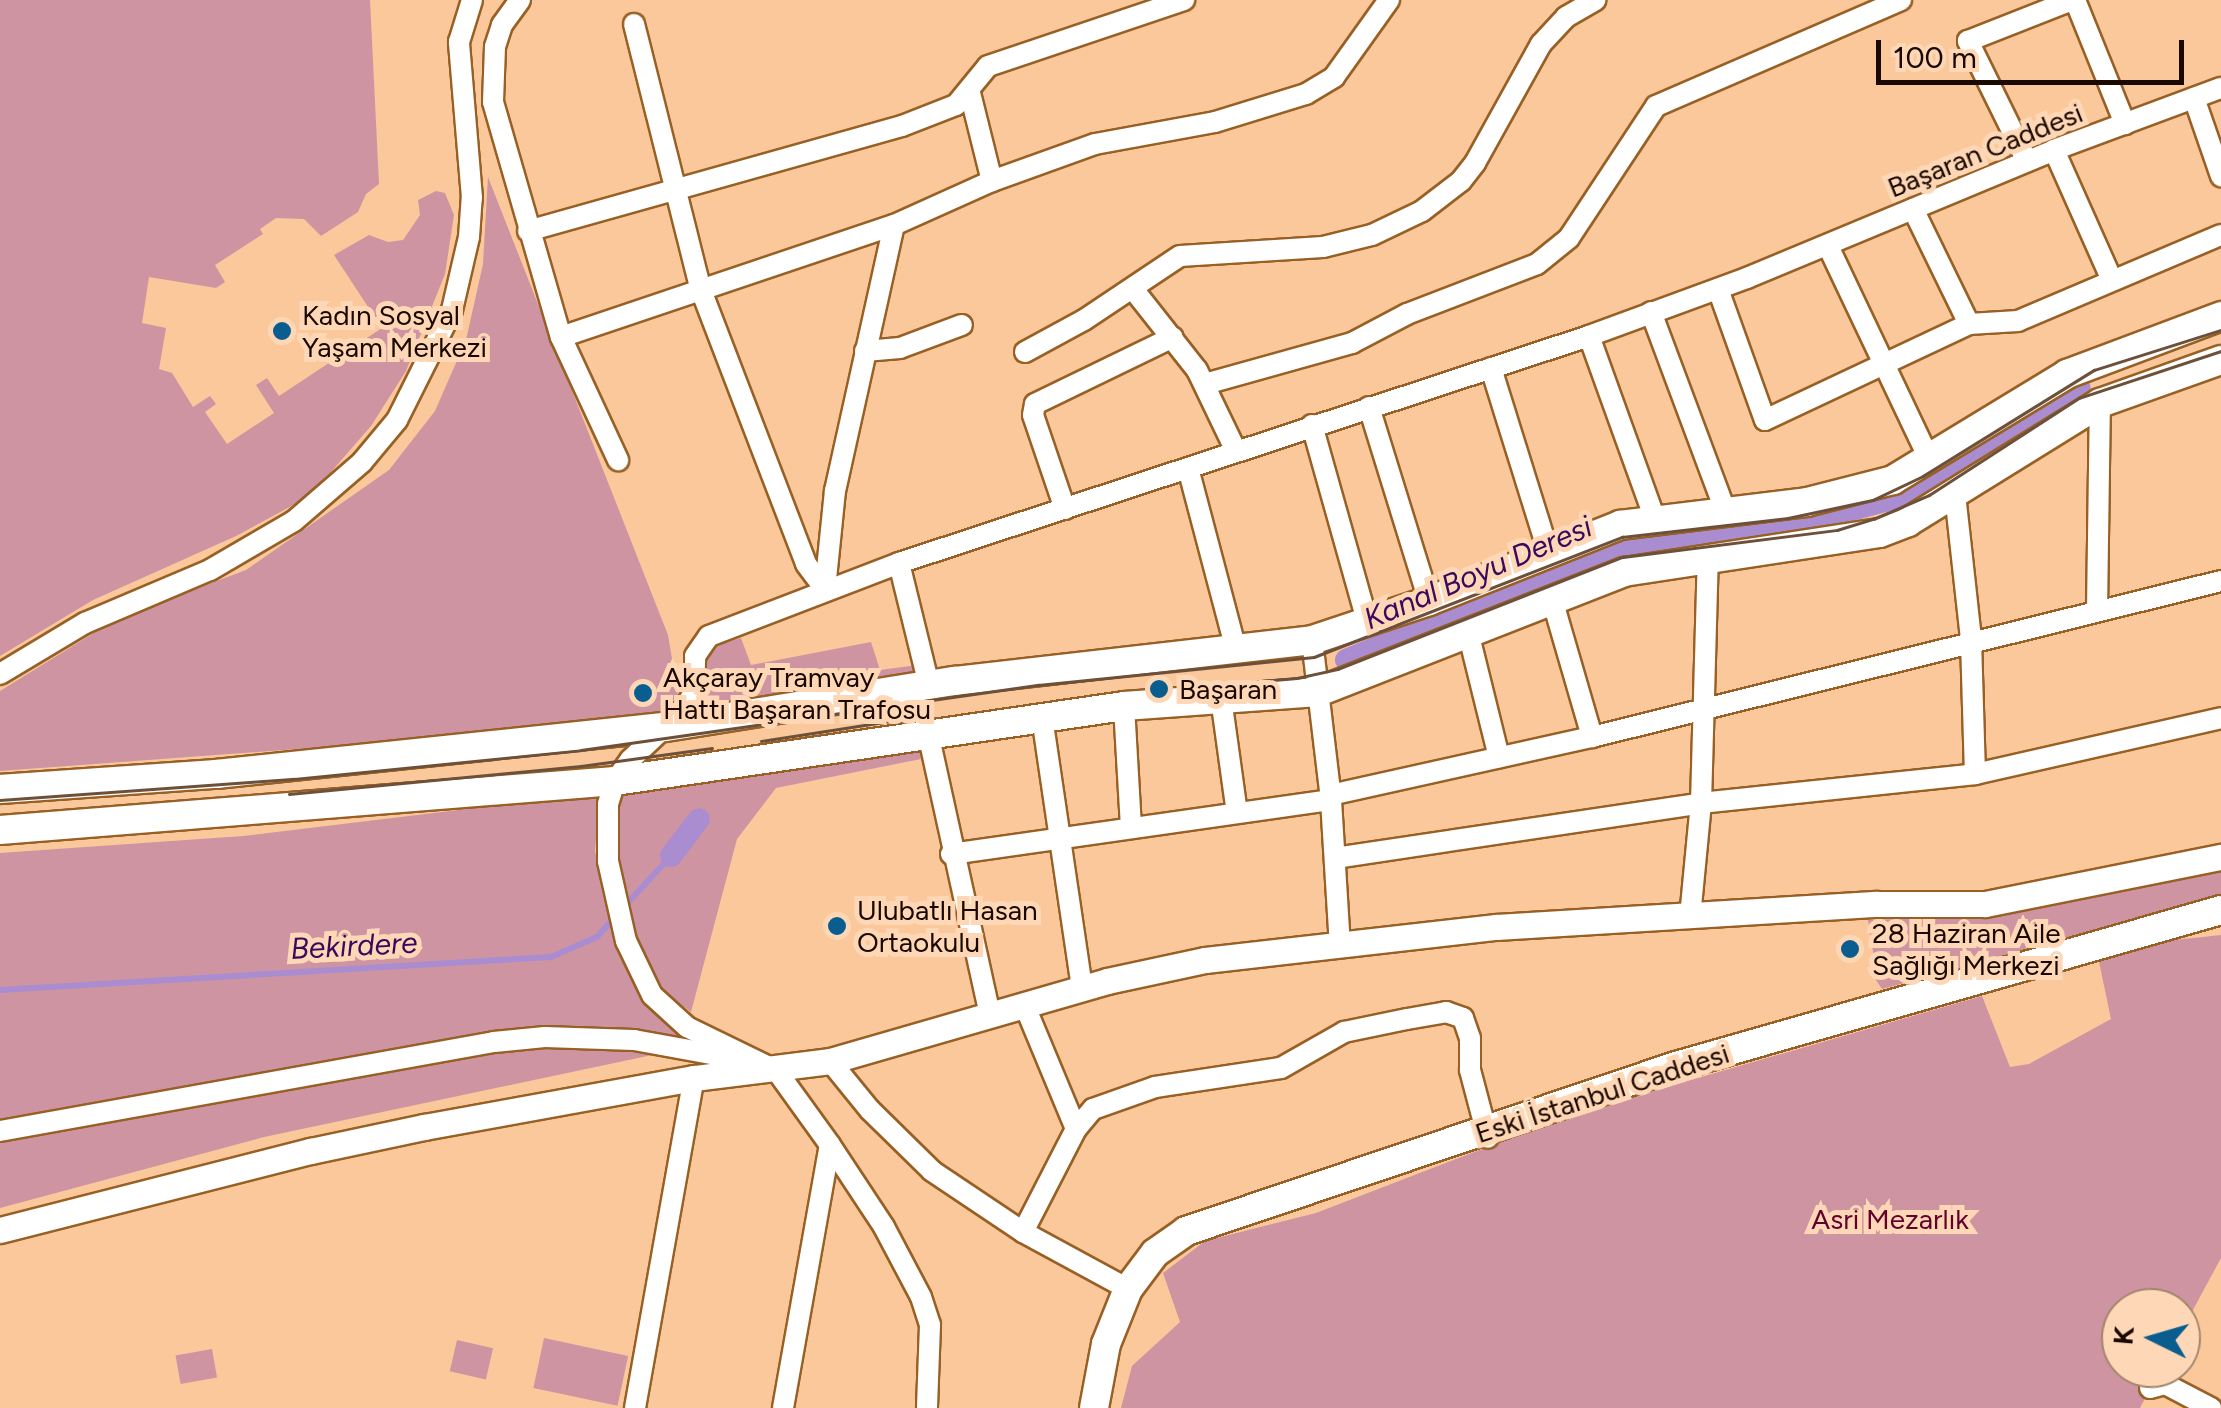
<!DOCTYPE html>
<html>
<head>
<meta charset="utf-8">
<style>
	body { margin:0 }
	#map { position:relative; width:2221px; height:1408px; overflow:hidden; background:#fac89a; font-family:Figtree,sans-serif }
	div>[style] { position:absolute }
	[style*='--x'] { left:calc(var(--x)*1px); top:calc(var(--y)*1px); width:calc(var(--w)*1px); rotate:calc(var(--a)*1deg) }
	.green>* { inset:0; background:#ce94a2; transform-origin:0 0 }
	.stream>* { height:6px; margin:-3px; padding:0 3px; transform-origin:3px; border-radius:3px; background:#aa8dd1 }
	.canal>* { height:22px; margin:-11px; padding:0 11px; transform-origin:11px; border-radius:11px; background:#aa8dd1 }
	.roads { filter:drop-shadow(2px 0 #986024) drop-shadow(-2px 0 #986024) drop-shadow(0 2px #986024) drop-shadow(0 -2px #986024) }
	.minor>* { height:20px; margin:-10px; padding:0 10px; transform-origin:10px; border-radius:10px; background:#fff }
	.tertiary>* { height:25px; margin:-12.5px; padding:0 12.5px; transform-origin:12.5px; border-radius:12.5px; background:#fff }
	.secondary>* { height:28px; margin:-14px; padding:0 14px; transform-origin:14px; border-radius:14px; background:#fff }
	.tram>* { height:2.5px; margin:-1.25px; padding:0 1.25px; transform-origin:1.25px; border-radius:1.25px; background:#6d5039 }
	.dots>* { width:28px; height:28px; translate:-50% -50%; box-sizing:border-box; border:5px solid #fed8b6; border-radius:50% }
	span { translate:-50% -50%; white-space:nowrap; text-align:center; line-height:1.15; -webkit-text-stroke:10px #fed8b6; paint-order:stroke }
	.street-label { font-size:28px; color:#1a0900 }
	.poi-label { font-size:28px; color:#1a0900 }
	.left { translate:0 -50%; text-align:left }
	.park-label { font-size:28px; color:#64002d }
	.water-label { font-size:30px; color:#380a5d; font-style:italic }
	.north { position:absolute; left:2101px; top:1288px; width:100px; height:100px; box-sizing:border-box; background:#fed8b6; border:2px solid #a3856d; border-radius:50%; rotate:275deg; font-size:28px; font-weight:700; line-height:40px; text-align:center; color:#1a0900 }
	.north::after { content:''; display:block; margin:auto; width:35px; height:45px; background:#095d8f; clip-path:polygon(50% 0,100% 100%,50% 72%,0 100%) }
	.scale { position:absolute; left:1876px; top:40px; width:308px; height:45px; box-sizing:border-box; border:5px solid #1a0900; border-top:0; padding-left:12px; font-size:30px; line-height:35px; white-space:nowrap; color:#1a0900; -webkit-text-stroke:8px #fed8b6; paint-order:stroke }
</style>
</head>
<body>
<div id="map">
	<div class="green">
		<i style="clip-path:polygon(0 0,370px 0,379px 184px,366px 194px,358px 212px,321px 236px,304px 219px,276px 218px,260px 229px,263px 234px,215px 265px,225px 282px,216px 288px,149px 277px,142px 323px,166px 328px,159px 369px,172px 373px,193px 407px,210px 396px,216px 404px,205px 412px,227px 444px,274px 413px,256px 385px,267px 378px,279px 396px,382px 328px,334px 255px,369px 235px,388px 242px,403px 240px,420px 215px,418px 200px,436px 191px,445px 193px,454px 215px,445px 274px,406px 371px,371px 426px,331px 472px,297px 503px,236px 536px,93px 600px,0 656px)"></i>
		<i style="clip-path:polygon(488px 177px,668px 635px,679px 701px,664px 722px,0 771px,0 691px,118px 618px,246px 570px,389px 470px,435px 411px,466px 340px,483px 264px)"></i>
		<i style="clip-path:polygon(741px 638px,751px 665px,871px 642px,880px 670px,918px 665px,921px 682px,695px 711px,704px 649px)"></i>
		<i style="clip-path:polygon(916px 739px,921px 759px,776px 788px,737px 839px,691px 1012px,656px 985px,632px 941px,612px 857px,619px 788px)"></i>
		<i style="clip-path:polygon(600px 793px,595px 851px,617px 944px,645px 1000px,687px 1027px,690px 1047px,264px 1137px,0 1208px,0 853px,243px 836px)"></i>
		<i style="clip-path:polygon(2221px 867px,2221px 898px,1882px 989px,1872px 974px,1876px 970px,1868px 920px,1990px 916px)"></i>
		<i style="clip-path:polygon(2221px 935px,2221px 1258px,2181px 1332px,2181px 1308px,2121px 1308px,2121px 1368px,2161px 1368px,2140px 1408px,1121px 1408px,1132px 1366px,1180px 1322px,1163px 1273px,1205px 1241px,1316px 1213px,1570px 1115px,1982px 996px,2010px 1067px,2029px 1064px,2111px 1019px,2098px 957px,2156px 942px)"></i>
		<i style="left:544px;top:1338px;width:86px;height:51px;rotate:12deg"></i>
		<i style="left:457px;top:1340px;width:37px;height:32px;rotate:13deg"></i>
		<i style="left:212px;top:1349px;width:29px;height:37px;rotate:80deg"></i>
	</div>
	<div class="stream">
		<i style="--x:623;--y:908;--w:71;--a:-47.3"></i>
		<i style="--x:0;--y:990;--w:552;--a:-3.43"></i>
		<i style="--x:551;--y:957;--w:50;--a:-23.5"></i>
		<i style="--x:597;--y:937;--w:27;--a:-48"></i>
	</div>
	<div class="canal">
		<i style="--x:1346;--y:660;--w:294;--a:-22.6"></i>
		<i style="--x:1617;--y:547;--w:182;--a:-7.2"></i>
		<i style="--x:1798;--y:524;--w:110;--a:-14.8"></i>
		<i style="--x:1904;--y:496;--w:206;--a:-31.5"></i>
		<i style="--x:671;--y:856;--w:46;--a:-52.9"></i>
	</div>
	<div class="roads">
		<div class="minor">
			<i style="--x:520;--y:0;--w:31;--a:126"></i>
			<i style="--x:502;--y:25;--w:23;--a:108"></i>
			<i style="--x:495;--y:47;--w:55;--a:92.1"></i>
			<i style="--x:493;--y:102;--w:245;--a:73.9"></i>
			<i style="--x:561;--y:337;--w:351;--a:-18.6"></i>
			<i style="--x:894;--y:225;--w:107;--a:-24.2"></i>
			<i style="--x:992;--y:181;--w:109;--a:-19.8"></i>
			<i style="--x:1095;--y:144;--w:122;--a:-10.4"></i>
			<i style="--x:1215;--y:122;--w:95;--a:-17.1"></i>
			<i style="--x:1306;--y:94;--w:33;--a:-31"></i>
			<i style="--x:1334;--y:77;--w:95;--a:-54.5"></i>
			<i style="--x:2075;--y:0;--w:134;--a:68"></i>
			<i style="--x:634;--y:24;--w:274;--a:75.9"></i>
			<i style="--x:701;--y:290;--w:293;--a:69"></i>
			<i style="--x:806;--y:564;--w:31;--a:53"></i>
			<i style="--x:970;--y:93;--w:91;--a:76"></i>
			<i style="--x:2194;--y:98;--w:83;--a:70.9"></i>
			<i style="--x:2054;--y:150;--w:140;--a:66"></i>
			<i style="--x:2027;--y:161;--w:134;--a:-116.2"></i>
			<i style="--x:1968;--y:41;--w:112;--a:-21.5"></i>
			<i style="--x:1913;--y:209;--w:128;--a:64"></i>
			<i style="--x:528;--y:231;--w:388;--a:-15.7"></i>
			<i style="--x:902;--y:126;--w:58;--a:-21.3"></i>
			<i style="--x:956;--y:105;--w:50;--a:-50.6"></i>
			<i style="--x:988;--y:66;--w:207;--a:-18.6"></i>
			<i style="--x:1828;--y:246;--w:236;--a:64.6"></i>
			<i style="--x:1133;--y:289;--w:103;--a:51.7"></i>
			<i style="--x:1197;--y:370;--w:90;--a:64.3"></i>
			<i style="--x:1718;--y:289;--w:139;--a:70.3"></i>
			<i style="--x:1765;--y:420;--w:225;--a:-25.2"></i>
			<i style="--x:1969;--y:324;--w:49;--a:-3.5"></i>
			<i style="--x:2018;--y:321;--w:220;--a:-23"></i>
			<i style="--x:1651;--y:312;--w:215;--a:69.5"></i>
			<i style="--x:1589;--y:336;--w:195;--a:70.2"></i>
			<i style="--x:561;--y:337;--w:136;--a:65.1"></i>
			<i style="--x:865;--y:351;--w:35;--a:-5"></i>
			<i style="--x:900;--y:348;--w:66;--a:-20.4"></i>
			<i style="--x:1025;--y:352;--w:67;--a:-28.5"></i>
			<i style="--x:1084;--y:320;--w:115;--a:-33.7"></i>
			<i style="--x:1180;--y:256;--w:143;--a:-3.6"></i>
			<i style="--x:1323;--y:247;--w:50;--a:-13.8"></i>
			<i style="--x:1372;--y:235;--w:55;--a:-25.6"></i>
			<i style="--x:1422;--y:211;--w:49;--a:-37.6"></i>
			<i style="--x:1461;--y:181;--w:23;--a:-52"></i>
			<i style="--x:1475;--y:163;--w:136;--a:-61"></i>
			<i style="--x:1541;--y:44;--w:37;--a:-47"></i>
			<i style="--x:1566;--y:17;--w:34;--a:-30"></i>
			<i style="--x:1491;--y:368;--w:192;--a:72.7"></i>
			<i style="--x:1205;--y:384;--w:153;--a:-15.6"></i>
			<i style="--x:1352;--y:343;--w:62;--a:-27.8"></i>
			<i style="--x:1407;--y:314;--w:139;--a:-21"></i>
			<i style="--x:1537;--y:264;--w:41;--a:-39.1"></i>
			<i style="--x:1569;--y:238;--w:158;--a:-56.6"></i>
			<i style="--x:1656;--y:106;--w:267;--a:-23.4"></i>
			<i style="--x:1369;--y:407;--w:203;--a:72.8"></i>
			<i style="--x:1312;--y:425;--w:207;--a:74.3"></i>
			<i style="--x:1188;--y:468;--w:188;--a:75.2"></i>
			<i style="--x:1955;--y:494;--w:147;--a:83.7"></i>
			<i style="--x:1971;--y:640;--w:134;--a:88.3"></i>
			<i style="--x:1065;--y:509;--w:99;--a:-108.8"></i>
			<i style="--x:1033;--y:415;--w:11;--a:-80"></i>
			<i style="--x:1035;--y:404;--w:153;--a:-25.9"></i>
			<i style="--x:899;--y:563;--w:126;--a:76.2"></i>
			<i style="--x:825;--y:589;--w:99;--a:-84.2"></i>
			<i style="--x:835;--y:491;--w:272;--a:-77.5"></i>
			<i style="--x:1552;--y:599;--w:144;--a:73.8"></i>
			<i style="--x:2097;--y:611;--w:208;--a:-89.2"></i>
			<i style="--x:1469;--y:636;--w:125;--a:76.1"></i>
			<i style="--x:1312;--y:640;--w:161;--a:83.2"></i>
			<i style="--x:1331;--y:800;--w:147;--a:86.5"></i>
			<i style="--x:0;--y:674;--w:99;--a:-31"></i>
			<i style="--x:85;--y:623;--w:136;--a:-23"></i>
			<i style="--x:210;--y:570;--w:97;--a:-30.3"></i>
			<i style="--x:294;--y:521;--w:90;--a:-40.9"></i>
			<i style="--x:362;--y:462;--w:55;--a:-50.2"></i>
			<i style="--x:397;--y:420;--w:123;--a:-63.4"></i>
			<i style="--x:452;--y:310;--w:75;--a:-76.9"></i>
			<i style="--x:469;--y:237;--w:39;--a:-86"></i>
			<i style="--x:472;--y:198;--w:157;--a:-94.8"></i>
			<i style="--x:459;--y:42;--w:44;--a:-72.8"></i>
			<i style="--x:1221;--y:698;--w:116;--a:82.1"></i>
			<i style="--x:1124;--y:706;--w:122;--a:86.7"></i>
			<i style="--x:1042;--y:717;--w:274;--a:81.6"></i>
			<i style="--x:928;--y:733;--w:288;--a:77.6"></i>
			<i style="--x:1330;--y:795;--w:268;--a:-12.5"></i>
			<i style="--x:1592;--y:737;--w:648;--a:-13.93"></i>
			<i style="--x:951;--y:854;--w:384;--a:-8.1"></i>
			<i style="--x:1335;--y:858;--w:370;--a:-8.5"></i>
			<i style="--x:1701;--y:803;--w:276;--a:-6"></i>
			<i style="--x:1975;--y:774;--w:252;--a:-12.8"></i>
			<i style="--x:1690;--y:917;--w:115;--a:-84.5"></i>
			<i style="--x:1701;--y:803;--w:244;--a:-88.4"></i>
			<i style="--x:1024;--y:1004;--w:135;--a:67.4"></i>
			<i style="--x:830;--y:1061;--w:63;--a:50.8"></i>
			<i style="--x:870;--y:1110;--w:87;--a:44.5"></i>
			<i style="--x:932;--y:1171;--w:110;--a:33.8"></i>
			<i style="--x:1023;--y:1232;--w:119;--a:28.5"></i>
			<i style="--x:761;--y:1066;--w:16;--a:15"></i>
			<i style="--x:776;--y:1070;--w:92;--a:54.2"></i>
			<i style="--x:830;--y:1145;--w:98;--a:56.6"></i>
			<i style="--x:884;--y:1227;--w:79;--a:62.1"></i>
			<i style="--x:921;--y:1297;--w:29;--a:72"></i>
			<i style="--x:930;--y:1325;--w:83;--a:92.1"></i>
			<i style="--x:771;--y:1068;--w:93;--a:-154"></i>
			<i style="--x:687;--y:1027;--w:47;--a:-137.6"></i>
			<i style="--x:652;--y:995;--w:60;--a:-115.7"></i>
			<i style="--x:626;--y:941;--w:82;--a:-102.7"></i>
			<i style="--x:608;--y:861;--w:57;--a:-90"></i>
			<i style="--x:608;--y:804;--w:24;--a:-73"></i>
			<i style="--x:615;--y:781;--w:26;--a:-54"></i>
			<i style="--x:630;--y:760;--w:76;--a:-43.4"></i>
			<i style="--x:685;--y:708;--w:18;--a:-61"></i>
			<i style="--x:694;--y:692;--w:36;--a:-88"></i>
			<i style="--x:695;--y:656;--w:24;--a:-55"></i>
			<i style="--x:709;--y:636;--w:204;--a:-21"></i>
			<i style="--x:899;--y:563;--w:726;--a:-18.21"></i>
			<i style="--x:1589;--y:336;--w:168;--a:-20.2"></i>
			<i style="--x:1747;--y:278;--w:333;--a:-22.6"></i>
			<i style="--x:2054;--y:150;--w:178;--a:-20.4"></i>
			<i style="--x:0;--y:1131;--w:502;--a:-10.21"></i>
			<i style="--x:494;--y:1042;--w:51;--a:-5.6"></i>
			<i style="--x:545;--y:1037;--w:89;--a:1.9"></i>
			<i style="--x:634;--y:1040;--w:96;--a:10.3"></i>
			<i style="--x:1023;--y:1232;--w:116;--a:-62.8"></i>
			<i style="--x:1076;--y:1129;--w:26;--a:-50"></i>
			<i style="--x:1093;--y:1109;--w:66;--a:-19.5"></i>
			<i style="--x:1155;--y:1087;--w:127;--a:-8.6"></i>
			<i style="--x:1281;--y:1068;--w:73;--a:-29.7"></i>
			<i style="--x:1344;--y:1032;--w:64;--a:-11.7"></i>
			<i style="--x:1407;--y:1019;--w:40;--a:-10"></i>
			<i style="--x:1446;--y:1012;--w:18;--a:19"></i>
			<i style="--x:1463;--y:1018;--w:21;--a:71"></i>
			<i style="--x:1470;--y:1038;--w:32;--a:90"></i>
			<i style="--x:1470;--y:1070;--w:70;--a:75.2"></i>
			<i style="--x:2150;--y:1388;--w:16;--a:-15"></i>
			<i style="--x:2165;--y:1384;--w:52;--a:27.6"></i>
			<i style="--x:635;--y:1408;--w:335;--a:-79.9"></i>
			<i style="--x:783;--y:1408;--w:267;--a:-79.9"></i>
		</div>
		<div class="tertiary">
			<i style="--x:0;--y:1230;--w:321;--a:-14.3"></i>
			<i style="--x:311;--y:1151;--w:116;--a:-12"></i>
			<i style="--x:424;--y:1127;--w:274;--a:-10.3"></i>
			<i style="--x:694;--y:1078;--w:137;--a:-7.1"></i>
			<i style="--x:830;--y:1061;--w:288;--a:-16.1"></i>
			<i style="--x:1107;--y:981;--w:100;--a:-12.1"></i>
			<i style="--x:1205;--y:960;--w:293;--a:-6.5"></i>
			<i style="--x:1496;--y:927;--w:382;--a:-3.5"></i>
			<i style="--x:1877;--y:904;--w:108;--a:0"></i>
			<i style="--x:1985;--y:904;--w:241;--a:-11.3"></i>
		</div>
		<div class="secondary">
			<i style="--x:0;--y:789;--w:217;--a:-4"></i>
			<i style="--x:216;--y:774;--w:452;--a:-6"></i>
			<i style="--x:666;--y:727;--w:292;--a:-9.1"></i>
			<i style="--x:954;--y:681;--w:360;--a:-6.5"></i>
			<i style="--x:1312;--y:640;--w:123;--a:-18.4"></i>
			<i style="--x:1429;--y:601;--w:206;--a:-21.7"></i>
			<i style="--x:1620;--y:525;--w:188;--a:-7"></i>
			<i style="--x:1807;--y:502;--w:89;--a:-14.3"></i>
			<i style="--x:1893;--y:480;--w:204;--a:-31.3"></i>
			<i style="--x:2067;--y:374;--w:165;--a:-20.6"></i>
			<i style="--x:0;--y:830;--w:617;--a:-4.56"></i>
			<i style="--x:615;--y:781;--w:514;--a:-8.38"></i>
			<i style="--x:1124;--y:706;--w:195;--a:-4.1"></i>
			<i style="--x:1318;--y:692;--w:329;--a:-21.4"></i>
			<i style="--x:1624;--y:572;--w:259;--a:-8.7"></i>
			<i style="--x:1880;--y:533;--w:30;--a:-21"></i>
			<i style="--x:1908;--y:522;--w:226;--a:-31.8"></i>
			<i style="--x:2100;--y:403;--w:128;--a:-19.6"></i>
			<i style="--x:1094;--y:1408;--w:65;--a:-79.4"></i>
			<i style="--x:1106;--y:1344;--w:59;--a:-68.2"></i>
			<i style="--x:1128;--y:1289;--w:45;--a:-53.1"></i>
			<i style="--x:1155;--y:1253;--w:38;--a:-35"></i>
			<i style="--x:1186;--y:1231;--w:517;--a:-18.61"></i>
			<i style="--x:1676;--y:1066;--w:567;--a:-15.97"></i>
		</div>
	</div>
	<div class="tram">
		<i style="--x:1192;--y:687;--w:105;--a:-4.9"></i>
		<i style="--x:1297;--y:678;--w:42;--a:-12.4"></i>
		<i style="--x:1338;--y:669;--w:306;--a:-21.5"></i>
		<i style="--x:1623;--y:557;--w:216;--a:-7.2"></i>
		<i style="--x:1837;--y:530;--w:39;--a:-17"></i>
		<i style="--x:1874;--y:519;--w:60;--a:-23.6"></i>
		<i style="--x:1929;--y:495;--w:179;--a:-32.9"></i>
		<i style="--x:2079;--y:398;--w:150;--a:-18.3"></i>
		<i style="--x:761;--y:741;--w:170;--a:-8.8"></i>
		<i style="--x:289;--y:794;--w:293;--a:-5.5"></i>
		<i style="--x:581;--y:766;--w:132;--a:-7.8"></i>
		<i style="--x:0;--y:800;--w:294;--a:-4.1"></i>
		<i style="--x:293;--y:779;--w:289;--a:-5.7"></i>
		<i style="--x:581;--y:750;--w:462;--a:-8.1"></i>
		<i style="--x:1038;--y:685;--w:277;--a:-5.8"></i>
		<i style="--x:1314;--y:657;--w:331;--a:-21.3"></i>
		<i style="--x:1622;--y:537;--w:167;--a:-6.5"></i>
		<i style="--x:1788;--y:518;--w:87;--a:-12"></i>
		<i style="--x:1873;--y:500;--w:55;--a:-25.6"></i>
		<i style="--x:1923;--y:476;--w:201;--a:-31.8"></i>
		<i style="--x:2094;--y:370;--w:133;--a:-17.5"></i>
	</div>
	<div class="dots">
		<i style="left:282px;top:331px;background:#095d8f"></i>
		<i style="left:1159px;top:689px;background:#095d8f"></i>
		<i style="left:643px;top:693px;background:#095d8f"></i>
		<i style="left:837px;top:926px;background:#095d8f"></i>
		<i style="left:1850px;top:949px;background:#095d8f"></i>
	</div>
	<div class="street-label">
		<span style="left:1985px;top:150px;rotate:-22deg">Başaran Caddesi</span>
		<span style="left:1602px;top:1093px;rotate:-18deg">Eski İstanbul Caddesi</span>
	</div>
	<div class="poi-label">
		<span class="left" style="left:302px;top:331px">Kadın Sosyal<br>Yaşam Merkezi</span>
		<span class="left" style="left:663px;top:693px">Akçaray Tramvay<br>Hattı Başaran Trafosu</span>
		<span class="left" style="left:1179px;top:689px">Başaran</span>
		<span class="left" style="left:857px;top:926px">Ulubatlı Hasan<br>Ortaokulu</span>
		<span class="left" style="left:1872px;top:949px">28 Haziran Aile<br>Sağlığı Merkezi</span>
	</div>
	<div class="park-label">
		<span style="left:1890px;top:1219px">Asri Mezarlık</span>
	</div>
	<div class="water-label">
		<span style="left:1478px;top:573px;rotate:-23deg">Kanal Boyu Deresi</span>
		<span style="left:354px;top:946px;rotate:-3deg">Bekirdere</span>
	</div>
	<div class="north">K</div>
	<div class="scale">100 m</div>
</div>
</body>
</html>
